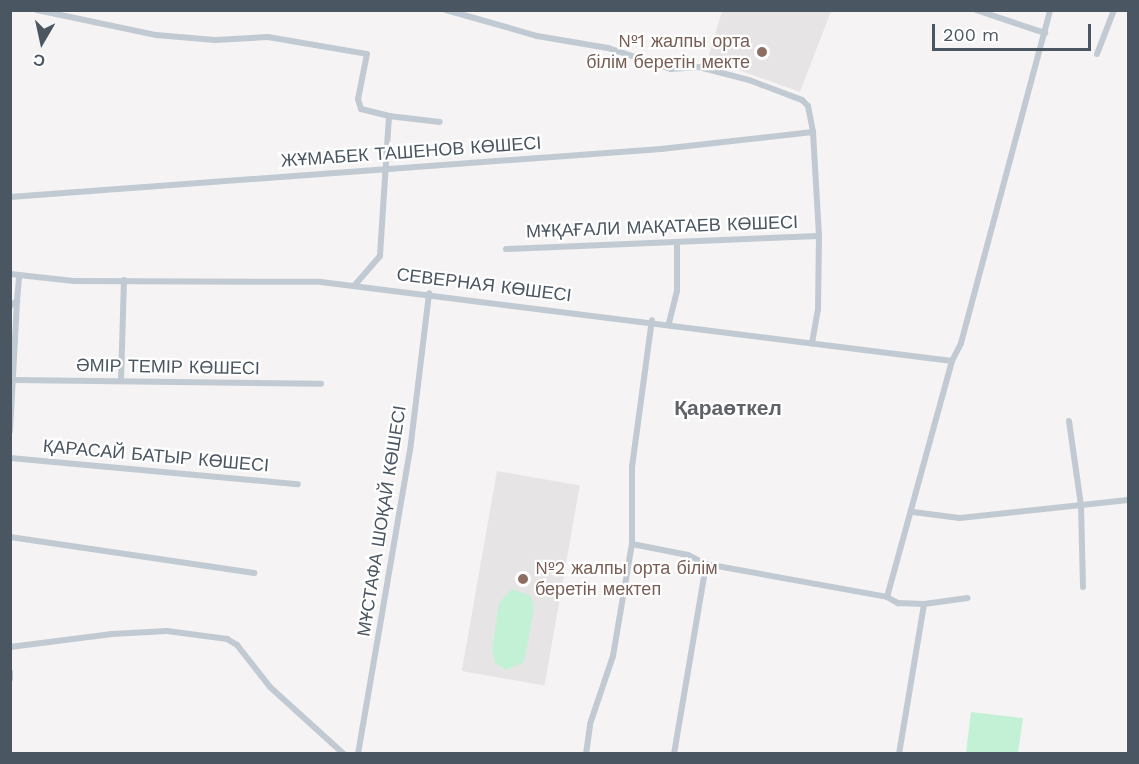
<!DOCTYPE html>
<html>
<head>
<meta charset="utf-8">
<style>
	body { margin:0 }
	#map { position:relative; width:1139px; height:764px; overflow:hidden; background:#f5f3f3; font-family:"Work Sans",sans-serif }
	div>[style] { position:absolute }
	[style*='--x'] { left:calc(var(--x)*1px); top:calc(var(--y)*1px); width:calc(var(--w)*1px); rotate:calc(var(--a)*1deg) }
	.education>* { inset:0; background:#e6e4e5; transform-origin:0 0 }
	.green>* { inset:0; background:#c3f1d5 }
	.minor>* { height:6px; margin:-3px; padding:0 3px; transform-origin:3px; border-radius:3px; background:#c1cad2 }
	.dots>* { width:16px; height:16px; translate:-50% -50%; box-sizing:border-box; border:3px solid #fff; border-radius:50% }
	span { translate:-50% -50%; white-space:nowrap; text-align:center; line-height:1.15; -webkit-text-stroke:4.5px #fff; paint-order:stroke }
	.education-label { font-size:18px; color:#785e54 }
	.right { translate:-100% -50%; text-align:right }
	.left { translate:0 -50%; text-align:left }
	.street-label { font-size:18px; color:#4a5661 }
	.quarter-label { font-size:21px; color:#5f6368; font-weight:700 }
	.frame { position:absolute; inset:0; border:12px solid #4a5661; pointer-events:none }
	.north { position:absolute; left:12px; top:12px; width:60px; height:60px; -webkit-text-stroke:4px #fff; paint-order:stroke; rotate:189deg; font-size:16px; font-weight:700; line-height:24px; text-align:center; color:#4a5661 }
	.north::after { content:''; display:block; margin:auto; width:21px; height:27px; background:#4a5661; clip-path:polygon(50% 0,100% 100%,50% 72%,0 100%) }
	.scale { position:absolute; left:932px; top:24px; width:159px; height:27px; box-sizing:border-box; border:3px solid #4a5661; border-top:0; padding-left:8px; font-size:18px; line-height:21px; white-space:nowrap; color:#4a5661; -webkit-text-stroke:4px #fff; paint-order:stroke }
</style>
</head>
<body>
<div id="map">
	<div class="education">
		<i style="clip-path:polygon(722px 11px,831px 11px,800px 92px,708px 59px)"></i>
		<i style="left:497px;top:471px;width:84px;height:203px;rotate:10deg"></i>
	</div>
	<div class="green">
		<i style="clip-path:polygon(512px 589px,531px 596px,534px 609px,524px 662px,506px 670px,495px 663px,492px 650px,499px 603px)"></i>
		<i style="clip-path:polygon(971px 712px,1023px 718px,1018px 753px,966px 753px)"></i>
	</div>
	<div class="minor">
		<i style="--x:37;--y:10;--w:122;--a:11.9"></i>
		<i style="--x:156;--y:35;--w:59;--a:4.8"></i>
		<i style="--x:215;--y:40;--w:53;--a:-3.2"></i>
		<i style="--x:268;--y:37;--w:100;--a:9.7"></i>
		<i style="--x:367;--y:54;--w:46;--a:101.3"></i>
		<i style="--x:358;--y:99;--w:10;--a:73"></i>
		<i style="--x:361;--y:109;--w:29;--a:14"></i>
		<i style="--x:389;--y:116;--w:140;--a:93.7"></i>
		<i style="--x:380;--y:256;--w:38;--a:131"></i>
		<i style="--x:446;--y:10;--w:95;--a:15.9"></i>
		<i style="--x:537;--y:36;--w:72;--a:9.6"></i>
		<i style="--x:608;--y:48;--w:66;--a:18.4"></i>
		<i style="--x:671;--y:69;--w:28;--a:-4"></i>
		<i style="--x:699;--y:67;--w:52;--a:14.6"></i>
		<i style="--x:749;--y:80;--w:57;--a:20.7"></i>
		<i style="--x:802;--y:100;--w:8;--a:45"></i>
		<i style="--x:808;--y:106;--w:26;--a:79"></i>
		<i style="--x:813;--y:132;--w:104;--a:86.7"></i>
		<i style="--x:819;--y:236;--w:73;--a:90.8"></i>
		<i style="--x:818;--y:309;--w:35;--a:100"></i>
		<i style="--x:976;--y:10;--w:73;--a:18.4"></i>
		<i style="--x:1097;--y:54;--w:47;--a:-68.9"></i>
		<i style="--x:389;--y:116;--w:51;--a:6.7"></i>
		<i style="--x:10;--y:197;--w:653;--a:-4.22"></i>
		<i style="--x:661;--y:149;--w:153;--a:-6.4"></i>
		<i style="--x:506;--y:249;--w:313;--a:-2.4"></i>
		<i style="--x:10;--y:274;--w:64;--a:6.2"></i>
		<i style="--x:74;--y:281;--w:247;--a:0.2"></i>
		<i style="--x:321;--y:282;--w:636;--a:7.14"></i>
		<i style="--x:10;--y:306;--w:9;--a:-36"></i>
		<i style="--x:17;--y:301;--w:25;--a:-85"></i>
		<i style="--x:669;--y:323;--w:33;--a:-76"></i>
		<i style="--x:677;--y:291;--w:48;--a:-90"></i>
		<i style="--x:14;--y:380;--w:307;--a:0.7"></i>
		<i style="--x:121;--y:381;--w:101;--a:-88.3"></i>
		<i style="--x:1069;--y:421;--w:85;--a:81.9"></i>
		<i style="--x:1081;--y:505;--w:82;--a:88.6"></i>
		<i style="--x:10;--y:431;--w:130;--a:-86.9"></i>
		<i style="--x:10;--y:458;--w:289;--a:5.2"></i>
		<i style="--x:913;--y:512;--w:47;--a:7.3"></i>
		<i style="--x:960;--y:518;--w:169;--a:-6.1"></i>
		<i style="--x:10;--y:537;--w:247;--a:8.4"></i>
		<i style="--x:632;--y:544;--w:57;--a:11.1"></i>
		<i style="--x:688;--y:555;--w:20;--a:27"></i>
		<i style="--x:706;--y:564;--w:184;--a:10.3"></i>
		<i style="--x:887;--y:597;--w:13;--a:29"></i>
		<i style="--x:898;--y:603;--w:26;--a:2"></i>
		<i style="--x:924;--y:604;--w:44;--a:-7.8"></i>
		<i style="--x:887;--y:597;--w:245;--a:-74.6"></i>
		<i style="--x:952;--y:361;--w:20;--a:-63"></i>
		<i style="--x:961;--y:343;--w:345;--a:-75"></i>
		<i style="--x:10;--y:647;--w:103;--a:-7.3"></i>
		<i style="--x:112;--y:634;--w:55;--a:-3.1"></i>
		<i style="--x:167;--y:631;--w:61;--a:7.6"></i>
		<i style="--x:227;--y:639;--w:12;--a:31"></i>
		<i style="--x:237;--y:645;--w:53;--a:51.8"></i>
		<i style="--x:270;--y:687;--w:100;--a:42.2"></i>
		<i style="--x:10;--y:672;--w:7;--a:90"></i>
		<i style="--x:358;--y:754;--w:307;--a:-80.3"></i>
		<i style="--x:410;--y:451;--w:159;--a:-83.1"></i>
		<i style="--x:586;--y:754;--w:30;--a:-82"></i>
		<i style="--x:590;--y:724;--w:72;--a:-71.3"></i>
		<i style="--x:613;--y:656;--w:114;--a:-80.4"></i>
		<i style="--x:632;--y:544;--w:77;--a:-90"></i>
		<i style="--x:632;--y:467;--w:148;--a:-82.3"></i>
		<i style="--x:674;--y:754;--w:193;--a:-80.4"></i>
		<i style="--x:899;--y:754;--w:152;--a:-80.5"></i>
	</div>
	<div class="dots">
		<i style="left:762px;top:52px;background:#8d6e63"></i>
		<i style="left:523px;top:579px;background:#8d6e63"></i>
	</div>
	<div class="education-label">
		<span class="right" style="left:750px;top:52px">№1 жалпы орта<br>білім беретін мекте</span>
		<span class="left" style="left:535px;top:579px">№2 жалпы орта білім<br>беретін мектеп</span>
	</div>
	<div class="street-label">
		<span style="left:411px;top:152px;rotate:-4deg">ЖҰМАБЕК ТАШЕНОВ КӨШЕСІ</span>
		<span style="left:662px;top:227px;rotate:-2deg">МҰҚАҒАЛИ МАҚАТАЕВ КӨШЕСІ</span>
		<span style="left:484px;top:285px;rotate:7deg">СЕВЕРНАЯ КӨШЕСІ</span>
		<span style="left:168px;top:367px;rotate:1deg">ӘМІР ТЕМІР КӨШЕСІ</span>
		<span style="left:156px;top:456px;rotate:5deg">ҚАРАСАЙ БАТЫР КӨШЕСІ</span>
		<span style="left:382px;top:521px;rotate:-81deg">МҰСТАФА ШОҚАЙ КӨШЕСІ</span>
	</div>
	<div class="quarter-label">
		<span style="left:728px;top:408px">Қараөткел</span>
	</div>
	<div class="frame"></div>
	<div class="north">С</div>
	<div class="scale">200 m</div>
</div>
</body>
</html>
